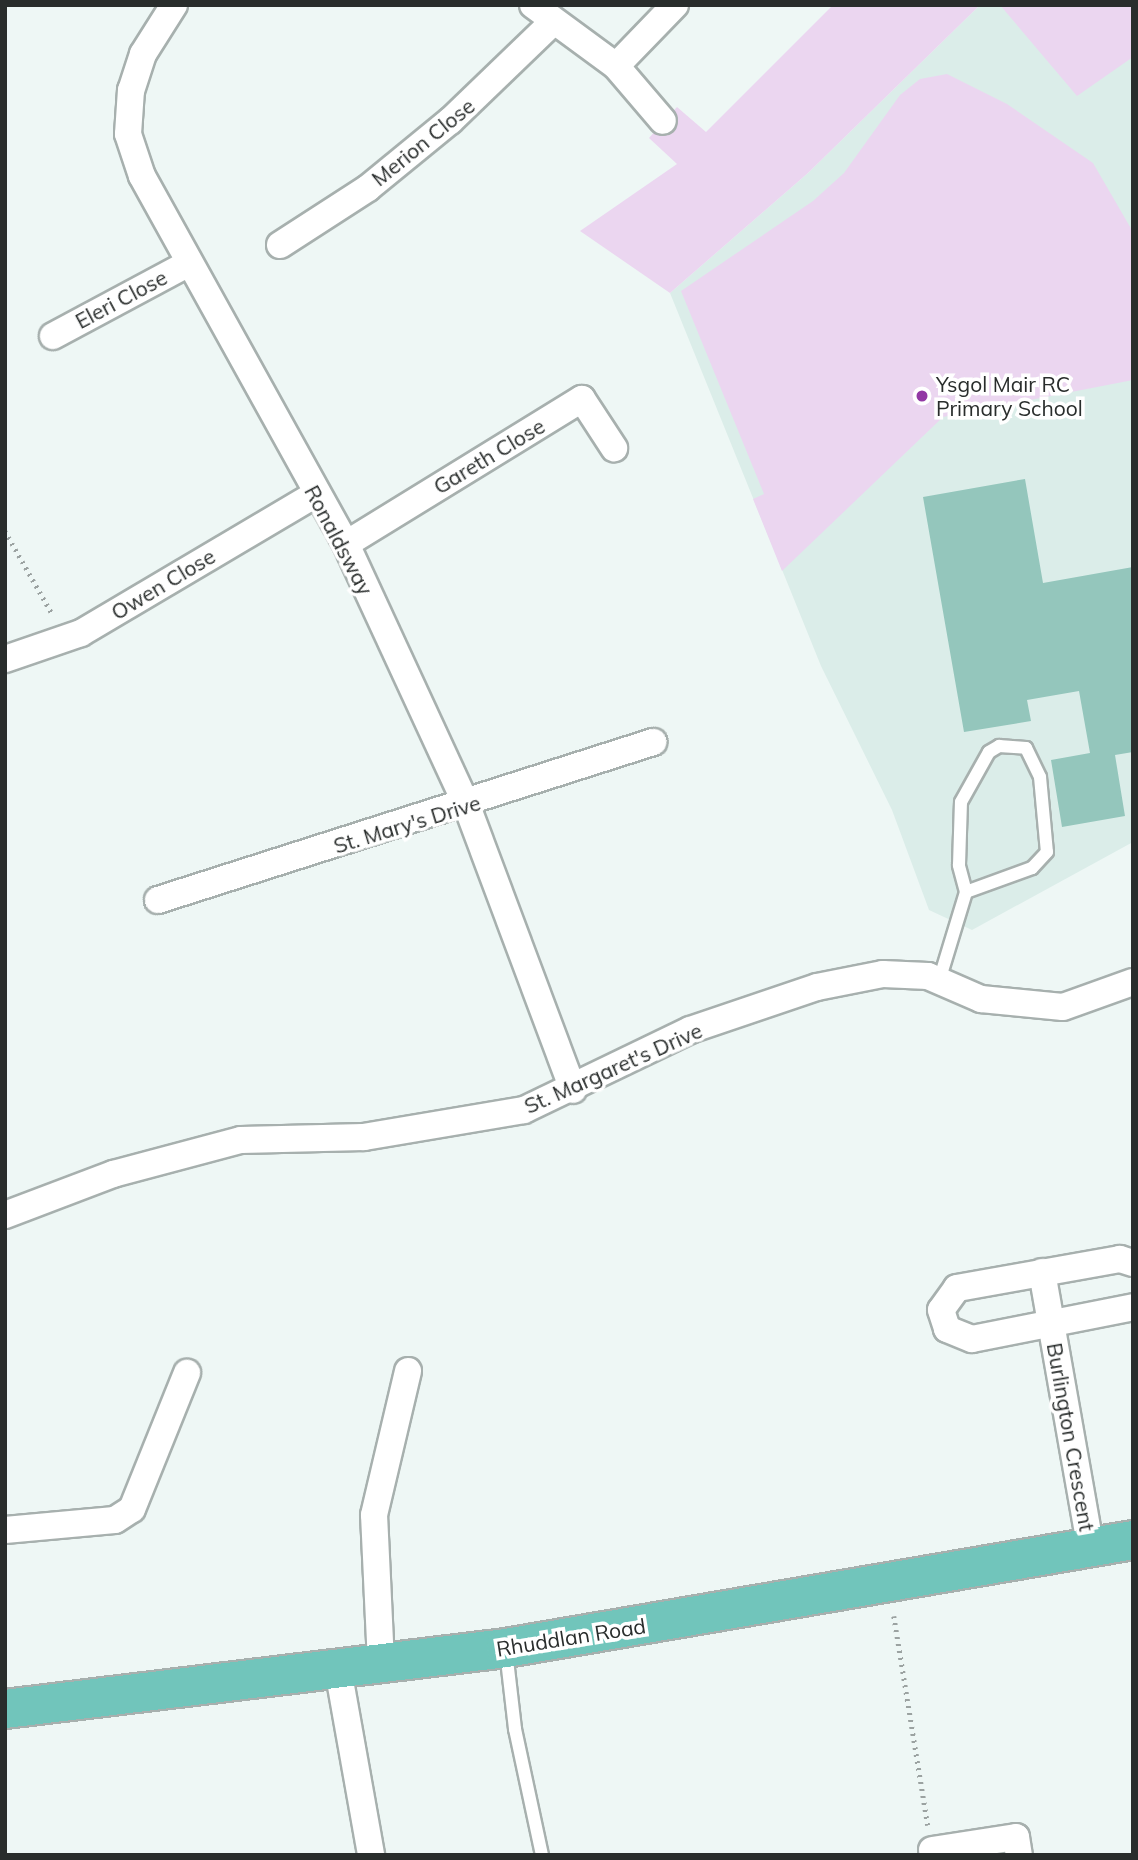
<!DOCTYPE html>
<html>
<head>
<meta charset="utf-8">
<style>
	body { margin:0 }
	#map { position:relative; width:1138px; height:1860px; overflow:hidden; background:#eef7f5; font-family:Mulish,sans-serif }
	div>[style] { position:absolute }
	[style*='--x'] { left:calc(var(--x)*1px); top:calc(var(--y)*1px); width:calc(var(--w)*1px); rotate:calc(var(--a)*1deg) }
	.built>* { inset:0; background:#dbede9 }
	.green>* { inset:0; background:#ebd6f0 }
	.building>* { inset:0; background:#94c6bc }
	.path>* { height:4.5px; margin-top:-2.25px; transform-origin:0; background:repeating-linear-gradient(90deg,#9ba2a1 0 2px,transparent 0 7px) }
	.roads { filter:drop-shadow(2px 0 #a7b0ae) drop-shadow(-2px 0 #a7b0ae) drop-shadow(0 2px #a7b0ae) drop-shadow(0 -2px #a7b0ae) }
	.lane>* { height:12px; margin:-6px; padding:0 6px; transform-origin:6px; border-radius:6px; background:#fff }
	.street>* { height:26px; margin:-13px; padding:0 13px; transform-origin:13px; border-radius:13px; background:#fff }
	.primary>* { height:38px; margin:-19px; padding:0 19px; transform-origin:19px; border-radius:19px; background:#71c5bb }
	.dots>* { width:19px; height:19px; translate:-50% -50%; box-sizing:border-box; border:4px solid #fff; border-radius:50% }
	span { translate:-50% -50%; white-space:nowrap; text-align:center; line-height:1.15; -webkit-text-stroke:7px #fff; paint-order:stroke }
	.street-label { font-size:21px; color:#292d2c }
	.poi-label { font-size:21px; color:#292d2c }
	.left { translate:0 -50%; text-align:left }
	.frame { position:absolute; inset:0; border:7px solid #292d2c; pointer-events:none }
</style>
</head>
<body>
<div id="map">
	<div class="built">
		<i style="clip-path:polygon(980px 5px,1133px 5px,1133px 842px,972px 930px,929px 910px,892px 810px,821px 666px,670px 293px,808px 173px)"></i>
	</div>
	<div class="green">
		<i style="clip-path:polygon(833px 5px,980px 5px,808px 173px,670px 293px,580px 231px,677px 164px,649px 138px,677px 107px,706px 132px)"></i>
		<i style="clip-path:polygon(1000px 5px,1133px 5px,1133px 57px,1077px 96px)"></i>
		<i style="clip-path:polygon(947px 74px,1007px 104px,1093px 163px,1133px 232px,1133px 380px,943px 417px,782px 571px,753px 499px,764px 494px,681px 291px,813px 201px,844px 173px,900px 95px,920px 79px)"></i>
	</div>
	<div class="building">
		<i style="clip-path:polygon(1025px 479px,1043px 583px,1133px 567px,1133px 752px,1115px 755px,1125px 816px,1062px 827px,1051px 760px,1090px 753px,1079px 691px,1027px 700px,1031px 721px,964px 732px,923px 497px)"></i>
	</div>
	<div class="path">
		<i style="--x:5;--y:531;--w:97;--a:60.3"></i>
		<i style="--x:894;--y:1616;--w:212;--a:80.8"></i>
	</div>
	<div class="roads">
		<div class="lane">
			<i style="--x:939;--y:981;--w:93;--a:-73.1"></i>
			<i style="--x:966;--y:892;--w:28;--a:-105"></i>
			<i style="--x:959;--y:865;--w:63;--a:-88.2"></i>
			<i style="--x:961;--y:802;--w:57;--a:-60.8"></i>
			<i style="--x:989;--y:752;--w:12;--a:-31"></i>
			<i style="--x:999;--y:746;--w:27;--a:4"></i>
			<i style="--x:1026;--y:748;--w:32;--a:64"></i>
			<i style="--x:1040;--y:777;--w:75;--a:84.7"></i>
			<i style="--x:1047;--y:852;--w:22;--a:133"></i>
			<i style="--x:1032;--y:868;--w:70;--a:160"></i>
			<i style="--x:506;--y:1651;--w:79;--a:83.4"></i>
			<i style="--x:515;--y:1729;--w:129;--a:77.9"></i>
		</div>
		<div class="street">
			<i style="--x:174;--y:5;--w:58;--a:122.3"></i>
			<i style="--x:143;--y:54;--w:38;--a:108"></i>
			<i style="--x:131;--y:90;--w:44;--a:93.9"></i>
			<i style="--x:128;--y:134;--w:44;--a:71.6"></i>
			<i style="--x:142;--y:176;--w:421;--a:61"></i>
			<i style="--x:346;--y:544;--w:289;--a:65.2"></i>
			<i style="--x:467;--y:806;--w:303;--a:69.5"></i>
			<i style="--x:533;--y:5;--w:103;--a:36.3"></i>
			<i style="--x:616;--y:66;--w:72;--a:49.5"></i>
			<i style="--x:616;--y:66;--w:85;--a:-46"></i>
			<i style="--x:280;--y:245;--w:105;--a:-32.9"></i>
			<i style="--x:368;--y:188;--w:106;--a:-39.3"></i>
			<i style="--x:450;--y:121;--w:143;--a:-43.9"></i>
			<i style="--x:53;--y:336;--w:154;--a:-28.2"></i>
			<i style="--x:346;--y:544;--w:277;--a:-31.6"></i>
			<i style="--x:582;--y:399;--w:59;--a:56.9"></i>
			<i style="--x:5;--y:659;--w:80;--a:-18.9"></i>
			<i style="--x:81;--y:633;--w:271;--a:-30.6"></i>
			<i style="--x:158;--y:900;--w:520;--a:-17.7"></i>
			<i style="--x:5;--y:1215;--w:116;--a:-20.8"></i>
			<i style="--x:113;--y:1174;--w:132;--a:-14.9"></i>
			<i style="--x:241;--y:1140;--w:123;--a:-1.4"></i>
			<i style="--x:364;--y:1137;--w:162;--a:-9.6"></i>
			<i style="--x:524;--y:1110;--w:184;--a:-25.7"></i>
			<i style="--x:690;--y:1030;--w:134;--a:-18.7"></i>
			<i style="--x:817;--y:987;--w:67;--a:-11.1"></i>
			<i style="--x:883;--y:974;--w:45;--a:2.5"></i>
			<i style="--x:928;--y:976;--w:58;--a:23.5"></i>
			<i style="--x:981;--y:999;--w:82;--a:5.6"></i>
			<i style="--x:1063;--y:1007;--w:74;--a:-19.7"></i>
			<i style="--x:1133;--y:1263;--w:14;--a:-163"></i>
			<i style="--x:1120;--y:1259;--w:166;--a:169.9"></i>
			<i style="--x:957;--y:1288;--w:27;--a:126"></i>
			<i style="--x:941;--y:1310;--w:20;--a:72"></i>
			<i style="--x:947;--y:1329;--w:27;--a:22"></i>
			<i style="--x:972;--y:1339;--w:164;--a:-11.2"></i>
			<i style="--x:1042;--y:1272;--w:282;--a:80"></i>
			<i style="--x:5;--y:1530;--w:110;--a:-5.2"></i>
			<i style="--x:115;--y:1520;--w:20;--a:-33"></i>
			<i style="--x:132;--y:1509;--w:147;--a:-68"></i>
			<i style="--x:381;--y:1663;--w:148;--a:-92.7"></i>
			<i style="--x:374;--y:1515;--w:148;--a:-76.7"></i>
			<i style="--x:338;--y:1669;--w:189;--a:79.9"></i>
			<i style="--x:932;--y:1850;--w:85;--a:-8.8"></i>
			<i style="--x:1016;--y:1837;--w:18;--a:81"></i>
		</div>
		<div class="primary">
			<i style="--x:5;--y:1709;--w:505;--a:-6.94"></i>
			<i style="--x:506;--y:1648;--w:636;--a:-9.77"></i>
		</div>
	</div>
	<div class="dots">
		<i style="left:922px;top:396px;background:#9238a4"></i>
	</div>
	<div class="street-label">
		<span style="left:423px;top:142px;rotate:-39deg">Merion Close</span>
		<span style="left:121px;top:299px;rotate:-28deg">Eleri Close</span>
		<span style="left:489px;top:456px;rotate:-31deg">Gareth Close</span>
		<span style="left:339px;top:540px;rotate:62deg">Ronaldsway</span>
		<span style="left:163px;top:584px;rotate:-31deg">Owen Close</span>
		<span style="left:407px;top:824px;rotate:-17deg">St. Mary's Drive</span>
		<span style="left:613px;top:1068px;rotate:-24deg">St. Margaret's Drive</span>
		<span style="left:1071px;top:1437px;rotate:80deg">Burlington Crescent</span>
		<span style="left:571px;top:1637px;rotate:-9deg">Rhuddlan Road</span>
	</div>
	<div class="poi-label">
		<span class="left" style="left:936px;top:396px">Ysgol Mair RC<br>Primary School</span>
	</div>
	<div class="frame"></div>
</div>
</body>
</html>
